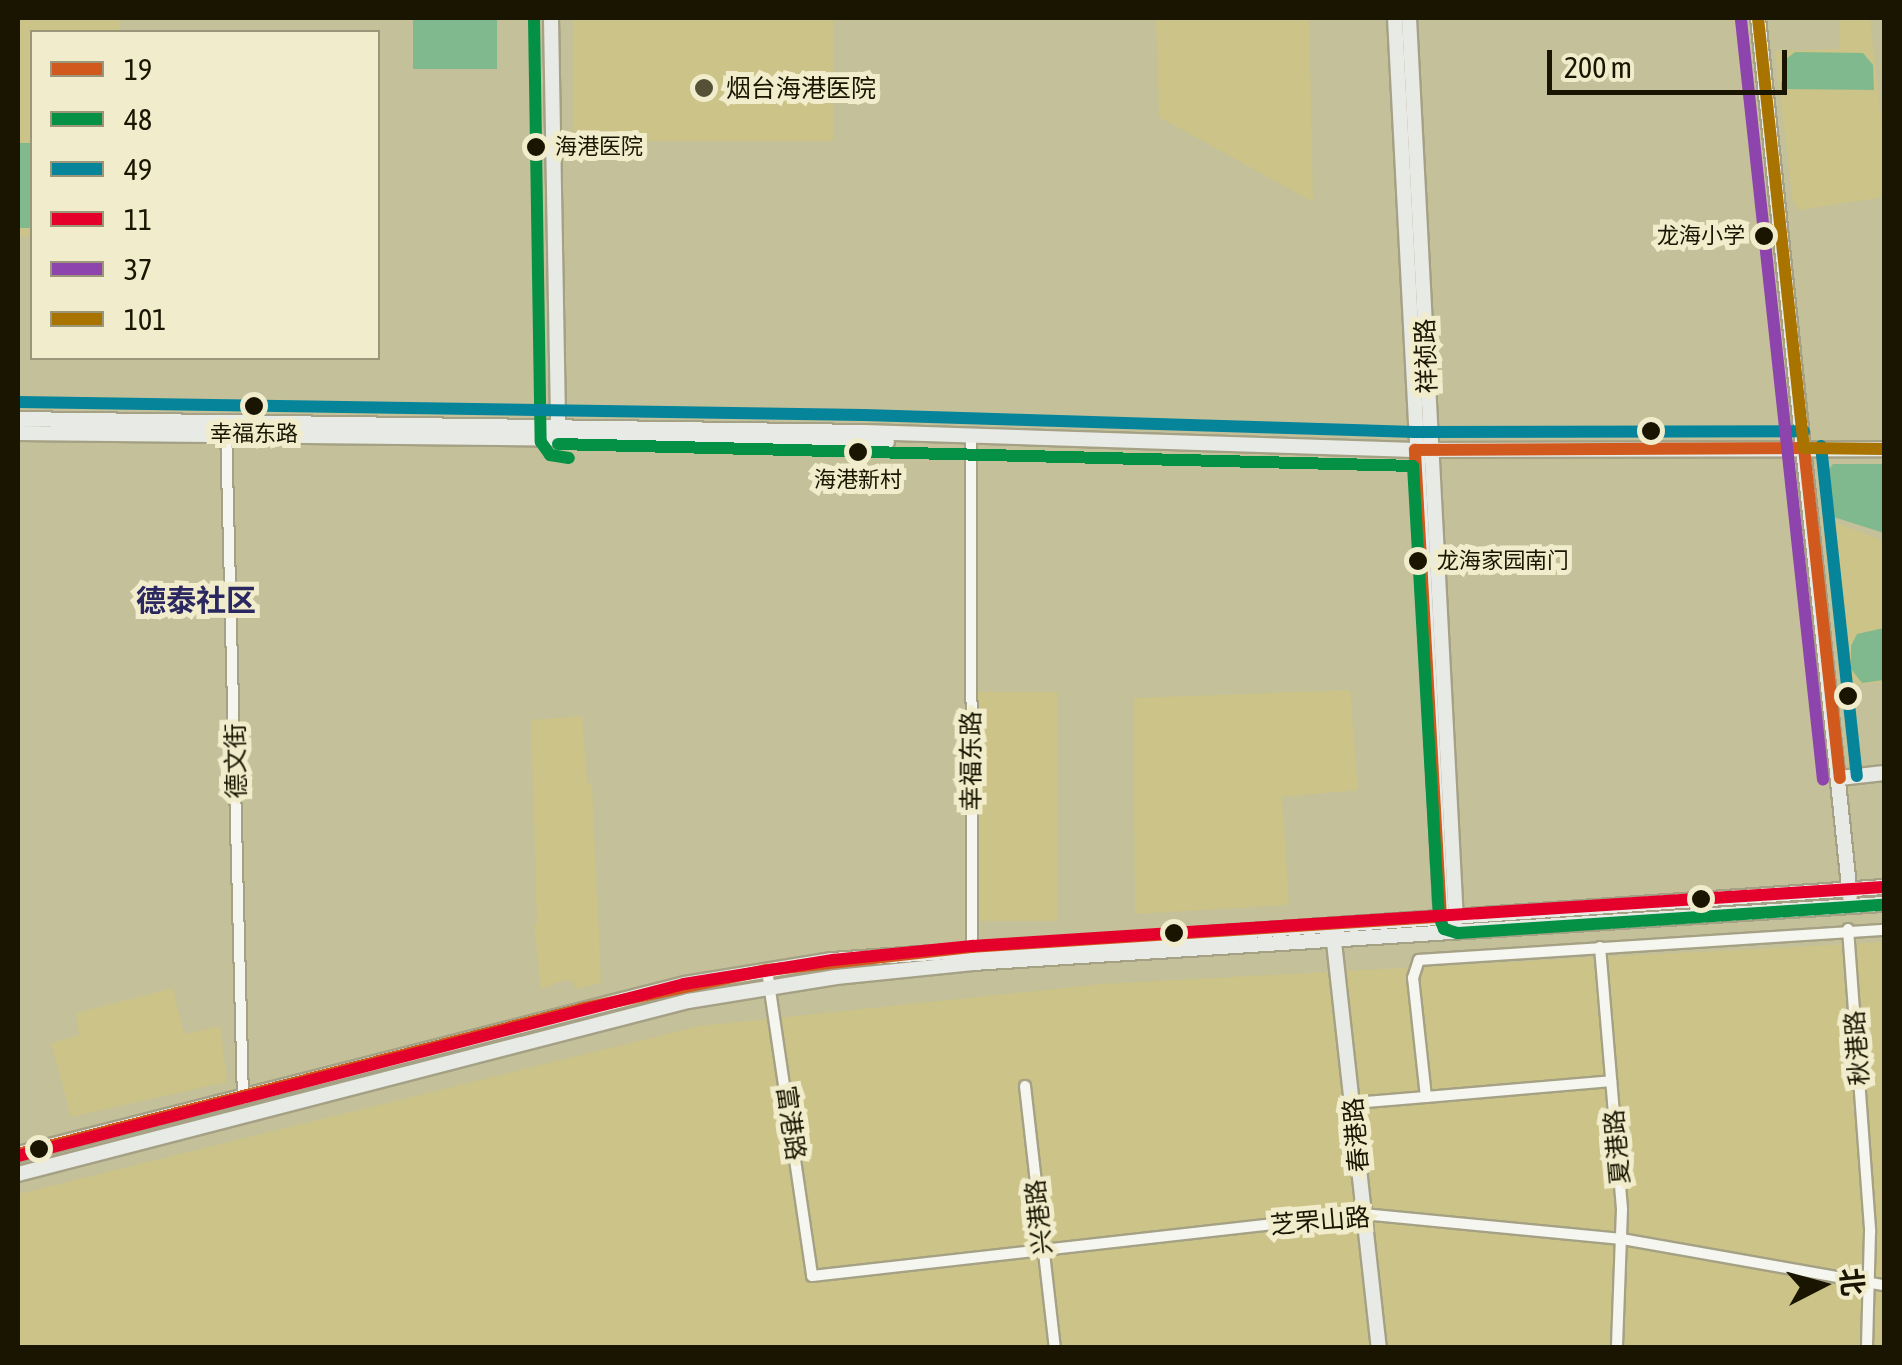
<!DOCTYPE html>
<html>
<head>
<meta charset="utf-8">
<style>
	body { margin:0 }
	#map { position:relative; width:1902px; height:1365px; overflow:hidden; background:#c4c09a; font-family:"Asap Condensed","Noto Sans SC",sans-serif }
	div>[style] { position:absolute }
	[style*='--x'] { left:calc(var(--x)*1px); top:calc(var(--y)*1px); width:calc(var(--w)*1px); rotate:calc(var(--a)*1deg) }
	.built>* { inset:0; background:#cbc388; transform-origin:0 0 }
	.green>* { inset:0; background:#81b98e; transform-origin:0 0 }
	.roads { filter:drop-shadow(2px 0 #a5a184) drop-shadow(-2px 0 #a5a184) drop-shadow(0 2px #a5a184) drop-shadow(0 -2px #a5a184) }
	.street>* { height:10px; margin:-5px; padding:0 5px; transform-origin:5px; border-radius:5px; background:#f6f6f0 }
	.secondary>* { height:14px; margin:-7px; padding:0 7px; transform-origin:7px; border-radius:7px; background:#e8eae6 }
	.bus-1>* { height:12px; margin:-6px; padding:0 6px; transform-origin:6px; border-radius:6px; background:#d1591d }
	.bus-2>* { height:12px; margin:-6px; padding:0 6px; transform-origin:6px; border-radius:6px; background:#049045 }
	.bus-3>* { height:12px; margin:-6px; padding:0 6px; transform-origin:6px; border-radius:6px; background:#06849a }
	.bus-4>* { height:12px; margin:-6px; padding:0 6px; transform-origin:6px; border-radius:6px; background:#e4002b }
	.bus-5>* { height:12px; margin:-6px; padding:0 6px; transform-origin:6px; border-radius:6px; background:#8e44ad }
	.bus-6>* { height:12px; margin:-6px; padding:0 6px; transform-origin:6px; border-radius:6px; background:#a97300 }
	.dots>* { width:28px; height:28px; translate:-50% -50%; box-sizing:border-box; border:5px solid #f1eccb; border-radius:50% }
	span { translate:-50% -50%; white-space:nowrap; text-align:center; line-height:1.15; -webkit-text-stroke:10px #f1eccb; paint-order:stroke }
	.bus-label { font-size:22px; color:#191500 }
	.left { translate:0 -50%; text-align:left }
	.right { translate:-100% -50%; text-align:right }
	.poi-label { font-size:25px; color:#191500 }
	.street-label { font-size:25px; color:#191500 }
	.quarter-label { font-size:30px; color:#2a2761; font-weight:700 }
	.frame { position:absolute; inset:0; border:20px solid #191500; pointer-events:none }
	.legend { position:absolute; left:30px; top:30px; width:350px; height:330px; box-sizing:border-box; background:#f1eccb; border:2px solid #9b967a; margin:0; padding:12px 18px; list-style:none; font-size:30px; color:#191500 }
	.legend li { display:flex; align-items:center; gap:20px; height:50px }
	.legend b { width:50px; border:2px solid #9b967a }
	.north { position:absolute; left:1772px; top:1235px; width:100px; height:100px; -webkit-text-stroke:8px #f1eccb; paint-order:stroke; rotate:84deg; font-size:28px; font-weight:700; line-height:40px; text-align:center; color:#191500 }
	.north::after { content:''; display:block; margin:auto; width:35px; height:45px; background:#191500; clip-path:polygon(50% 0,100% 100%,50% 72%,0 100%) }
	.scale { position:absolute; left:1547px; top:50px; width:240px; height:45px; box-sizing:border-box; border:5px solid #191500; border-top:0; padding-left:12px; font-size:30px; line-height:35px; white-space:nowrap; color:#191500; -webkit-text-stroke:8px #f1eccb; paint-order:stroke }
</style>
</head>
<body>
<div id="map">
	<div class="built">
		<i style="clip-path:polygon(18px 18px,119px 18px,119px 32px,32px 32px,32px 236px,18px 236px)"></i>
		<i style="left:573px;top:18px;width:260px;height:123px"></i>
		<i style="clip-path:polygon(1156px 18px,1309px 18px,1313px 202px,1159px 117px)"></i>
		<i style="clip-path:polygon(1840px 18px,1870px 18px,1884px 145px,1884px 197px,1799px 210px,1793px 203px,1775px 51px,1839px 49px)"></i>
		<i style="clip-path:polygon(1832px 521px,1884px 541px,1884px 682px,1852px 685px)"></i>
		<i style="clip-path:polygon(1350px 690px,1358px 790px,1282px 797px,1289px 905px,1135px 914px,1133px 698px)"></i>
		<i style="left:977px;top:692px;width:80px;height:229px"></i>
		<i style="clip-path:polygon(582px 716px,587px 782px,592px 785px,601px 983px,575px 989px,573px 981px,560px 981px,541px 990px,534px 925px,537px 924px,531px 720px)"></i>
		<i style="clip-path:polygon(1884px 942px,1884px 1347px,18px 1347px,18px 1194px,699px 1026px,1102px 984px)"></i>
		<i style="clip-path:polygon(173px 988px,184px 1034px,220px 1026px,227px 1082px,71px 1117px,51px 1043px,79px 1035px,76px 1013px)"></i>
	</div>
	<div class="green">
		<i style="left:413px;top:18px;width:84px;height:51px"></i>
		<i style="clip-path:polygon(1795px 52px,1863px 53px,1873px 65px,1874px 90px,1781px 89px,1781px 82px,1787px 80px,1785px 60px)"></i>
		<i style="left:18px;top:143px;width:14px;height:85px"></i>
		<i style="clip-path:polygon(1833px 464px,1884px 464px,1884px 533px,1824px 514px,1821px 480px)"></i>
		<i style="clip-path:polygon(1884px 628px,1884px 680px,1862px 683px,1851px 669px,1851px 646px,1857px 634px)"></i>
	</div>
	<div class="roads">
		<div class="street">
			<i style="--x:226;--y:428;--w:671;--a:88.55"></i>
			<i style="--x:971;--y:438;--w:519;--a:89.89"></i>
			<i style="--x:1848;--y:929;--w:304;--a:85.8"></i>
			<i style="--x:1870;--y:1232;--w:116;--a:91.5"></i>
			<i style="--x:1600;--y:947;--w:263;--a:85.2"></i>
			<i style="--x:1622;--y:1209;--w:139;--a:92.1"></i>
			<i style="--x:767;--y:970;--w:309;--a:81.6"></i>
			<i style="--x:812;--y:1276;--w:554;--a:-6.42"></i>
			<i style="--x:1363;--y:1214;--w:260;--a:5.5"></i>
			<i style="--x:1622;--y:1239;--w:266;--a:10"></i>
			<i style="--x:1025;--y:1086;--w:264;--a:83.5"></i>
			<i style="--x:1426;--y:1097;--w:186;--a:-4.9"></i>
			<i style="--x:1354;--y:1103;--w:72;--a:-4.8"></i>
			<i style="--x:1426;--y:1097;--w:120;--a:-96.2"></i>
			<i style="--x:1413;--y:978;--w:19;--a:-72"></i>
			<i style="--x:1419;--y:960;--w:466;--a:-3.7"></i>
		</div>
		<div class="secondary">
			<i style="--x:551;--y:18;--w:416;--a:89"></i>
			<i style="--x:1395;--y:18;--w:906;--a:87.03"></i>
			<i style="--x:1409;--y:18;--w:903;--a:87.02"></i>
			<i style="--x:1758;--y:18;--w:883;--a:84.02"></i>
			<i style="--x:18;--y:419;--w:846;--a:0.88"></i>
			<i style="--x:864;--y:432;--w:551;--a:1.87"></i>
			<i style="--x:1415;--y:450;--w:469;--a:-0.1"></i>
			<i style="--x:18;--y:433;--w:869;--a:0.59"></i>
			<i style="--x:1840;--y:778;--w:44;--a:-6.5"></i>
			<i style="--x:1333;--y:933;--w:418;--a:83.7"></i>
			<i style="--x:18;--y:1154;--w:688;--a:-14.3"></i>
			<i style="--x:685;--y:984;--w:149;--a:-9.3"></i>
			<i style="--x:832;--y:960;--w:1055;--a:-3.97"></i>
			<i style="--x:18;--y:1174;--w:692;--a:-14.48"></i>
			<i style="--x:688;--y:1001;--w:150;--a:-9.2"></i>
			<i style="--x:836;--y:977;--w:138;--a:-5.8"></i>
			<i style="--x:973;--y:963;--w:913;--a:-3.71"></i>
		</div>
	</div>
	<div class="bus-1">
		<i style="--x:1804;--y:448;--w:332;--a:83.8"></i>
		<i style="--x:18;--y:1154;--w:585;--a:-14.44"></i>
		<i style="--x:585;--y:1008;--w:186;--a:-11.8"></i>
		<i style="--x:767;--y:970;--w:206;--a:-6.4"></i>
		<i style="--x:972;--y:947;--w:470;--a:-3.7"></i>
		<i style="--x:1441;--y:917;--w:468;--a:-93.2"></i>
		<i style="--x:1415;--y:450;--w:389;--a:-0.3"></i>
	</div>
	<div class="bus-2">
		<i style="--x:534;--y:18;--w:424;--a:89.1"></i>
		<i style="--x:541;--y:442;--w:16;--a:55"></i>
		<i style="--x:550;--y:455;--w:19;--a:9"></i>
		<i style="--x:558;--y:444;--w:855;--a:1.47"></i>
		<i style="--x:1413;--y:466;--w:452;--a:86.7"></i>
		<i style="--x:1439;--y:917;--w:13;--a:67"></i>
		<i style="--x:1444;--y:929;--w:14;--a:17"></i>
		<i style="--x:1457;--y:933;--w:428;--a:-3.8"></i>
	</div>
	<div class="bus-3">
		<i style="--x:18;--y:402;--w:846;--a:0.88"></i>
		<i style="--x:864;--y:415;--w:551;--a:1.77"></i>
		<i style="--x:1415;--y:432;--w:389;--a:-0.1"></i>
		<i style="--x:1821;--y:446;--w:332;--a:83.8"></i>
	</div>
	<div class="bus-4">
		<i style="--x:18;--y:1156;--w:688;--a:-14.48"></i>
		<i style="--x:684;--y:984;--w:151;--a:-9.2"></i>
		<i style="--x:833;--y:960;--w:140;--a:-5.8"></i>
		<i style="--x:972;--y:946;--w:913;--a:-3.71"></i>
	</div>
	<div class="bus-5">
		<i style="--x:1741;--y:20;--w:764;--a:83.84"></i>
	</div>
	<div class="bus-6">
		<i style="--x:1758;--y:18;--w:432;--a:83.9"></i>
		<i style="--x:1804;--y:448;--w:80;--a:0.7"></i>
	</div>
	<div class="dots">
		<i style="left:704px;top:88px;background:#555136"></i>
		<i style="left:536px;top:147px;background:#191500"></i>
		<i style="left:1764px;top:236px;background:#191500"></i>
		<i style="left:254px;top:406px;background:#191500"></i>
		<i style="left:1651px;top:431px;background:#191500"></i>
		<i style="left:858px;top:452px;background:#191500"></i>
		<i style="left:1418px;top:561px;background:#191500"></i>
		<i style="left:1848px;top:696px;background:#191500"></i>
		<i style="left:1701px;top:899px;background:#191500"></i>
		<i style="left:1174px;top:933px;background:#191500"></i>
		<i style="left:39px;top:1149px;background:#191500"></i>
	</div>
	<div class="bus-label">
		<span class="left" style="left:555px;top:147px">海港医院</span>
		<span class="right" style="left:1745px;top:236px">龙海小学</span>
		<span style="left:254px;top:434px">幸福东路</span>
		<span style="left:858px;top:480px">海港新村</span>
		<span class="left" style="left:1437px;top:561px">龙海家园南门</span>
	</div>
	<div class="poi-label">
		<span class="left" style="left:726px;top:88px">烟台海港医院</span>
	</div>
	<div class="street-label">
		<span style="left:1426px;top:356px;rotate:-92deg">祥祯路</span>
		<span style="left:236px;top:761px;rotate:-91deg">德文街</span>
		<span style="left:971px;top:761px;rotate:-90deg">幸福东路</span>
		<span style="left:1857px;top:1048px;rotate:-94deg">秋港路</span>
		<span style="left:791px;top:1123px;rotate:82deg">富港路</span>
		<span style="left:1356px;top:1135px;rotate:-95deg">春港路</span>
		<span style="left:1617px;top:1147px;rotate:-95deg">夏港路</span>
		<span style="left:1039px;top:1217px;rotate:-96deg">兴港路</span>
		<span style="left:1320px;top:1221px;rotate:-5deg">芝罘山路</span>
	</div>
	<div class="quarter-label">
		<span style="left:196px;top:600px">德泰社区</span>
	</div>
	<div class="frame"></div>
	<ul class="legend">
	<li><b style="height:12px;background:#d1591d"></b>19</li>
	<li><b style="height:12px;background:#049045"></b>48</li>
	<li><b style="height:12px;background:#06849a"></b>49</li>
	<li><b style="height:12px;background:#e4002b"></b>11</li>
	<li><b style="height:12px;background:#8e44ad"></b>37</li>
	<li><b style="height:12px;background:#a97300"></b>101</li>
	</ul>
	<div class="north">北</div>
	<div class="scale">200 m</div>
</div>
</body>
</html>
